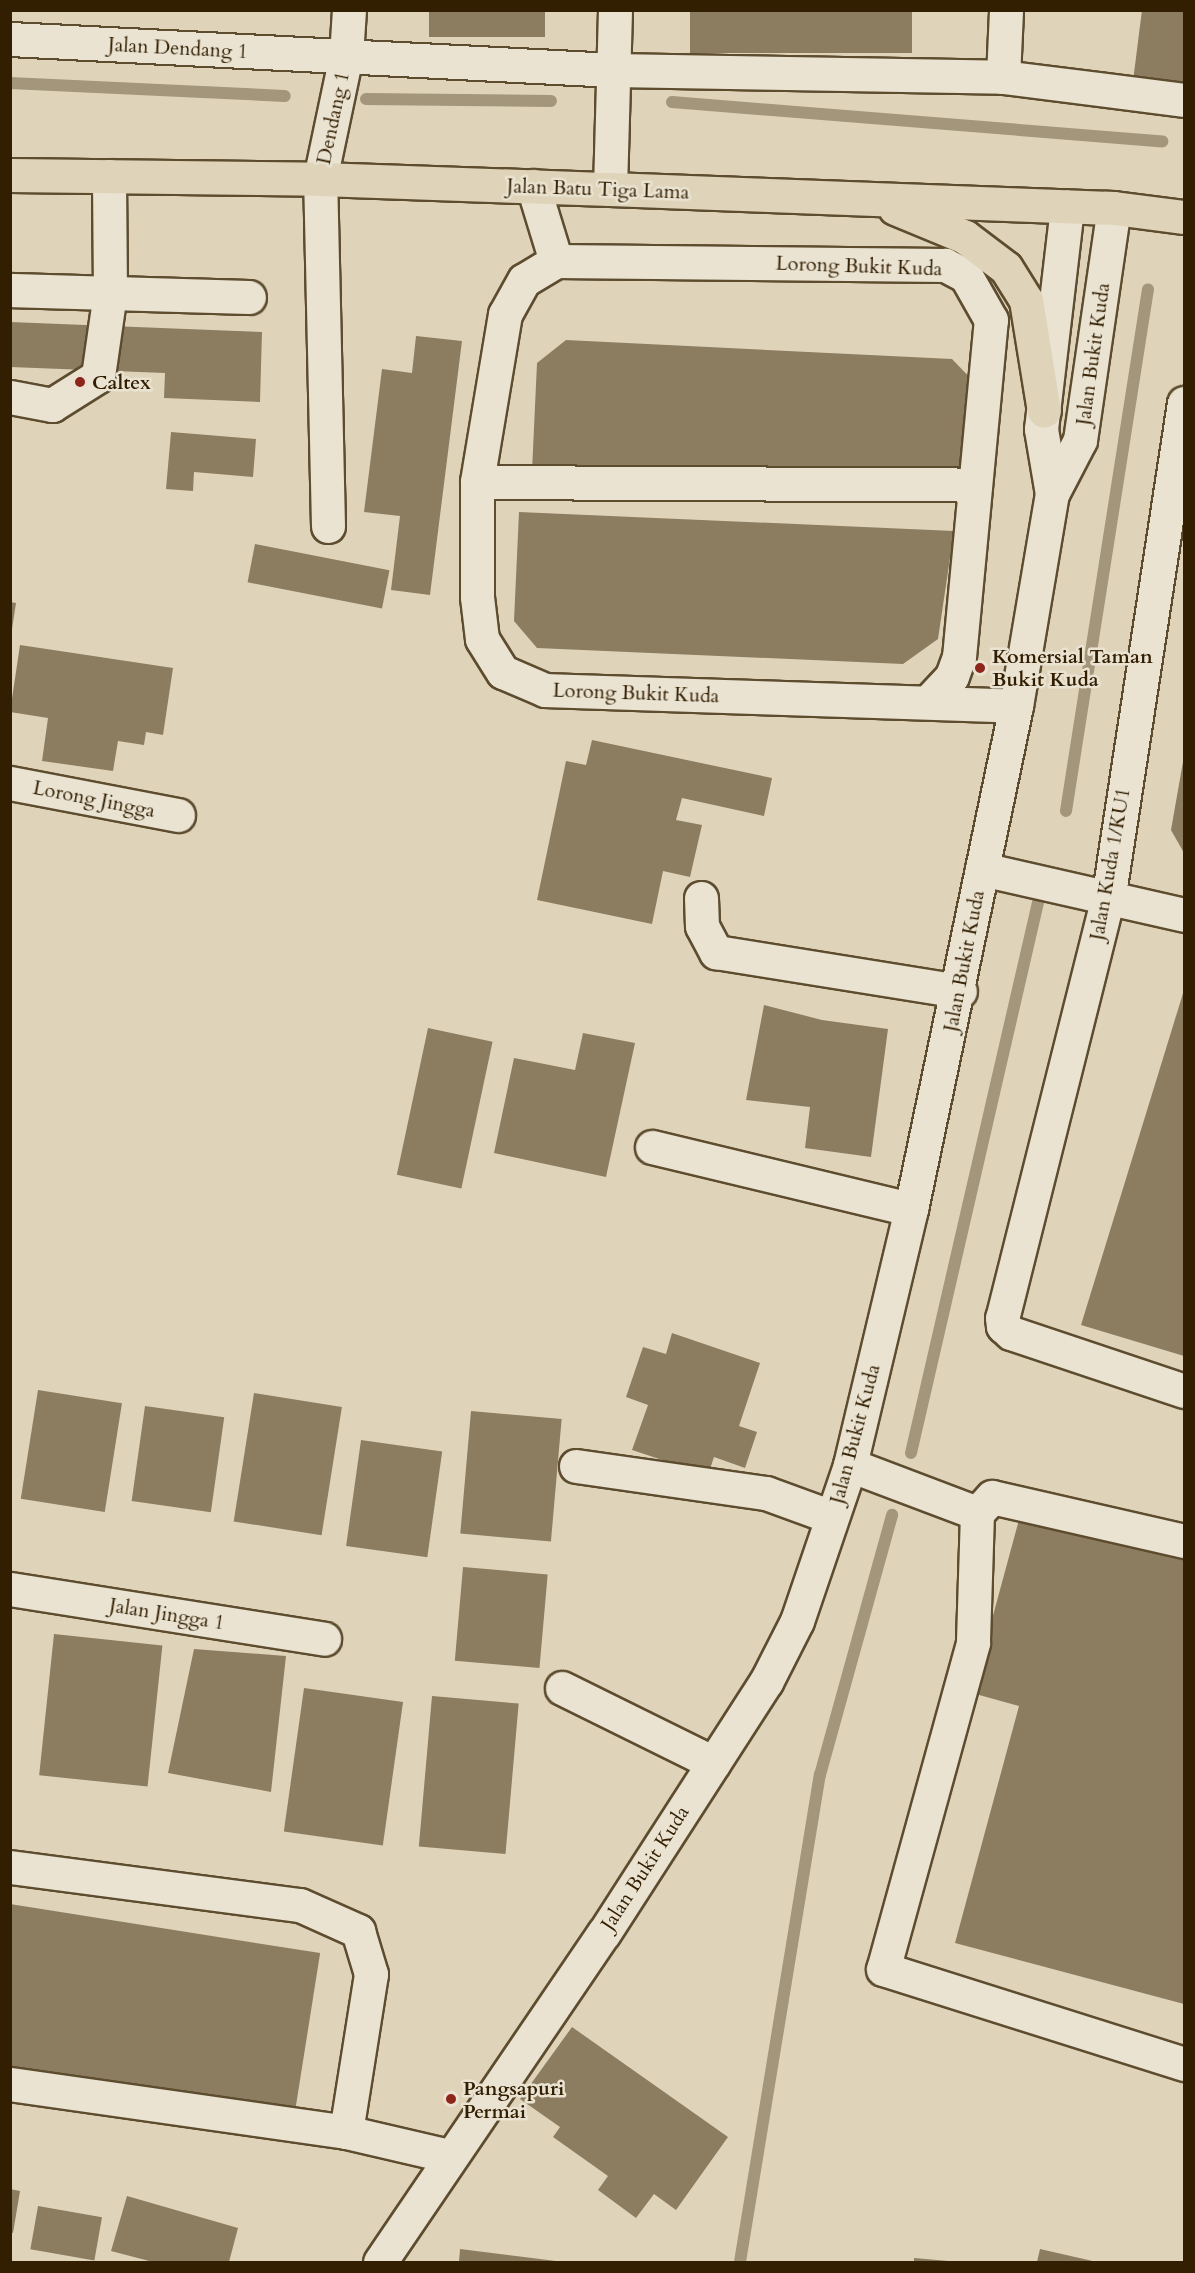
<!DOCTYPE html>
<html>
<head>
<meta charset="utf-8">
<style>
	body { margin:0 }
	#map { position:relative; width:1195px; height:2273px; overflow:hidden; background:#dfd4ba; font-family:Cardo,serif }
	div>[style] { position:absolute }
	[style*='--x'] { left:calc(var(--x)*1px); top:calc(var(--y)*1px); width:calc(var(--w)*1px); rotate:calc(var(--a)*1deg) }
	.stream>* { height:12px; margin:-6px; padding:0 6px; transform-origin:6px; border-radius:6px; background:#a4967b }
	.building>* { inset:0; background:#8c7d61; transform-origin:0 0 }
	.roads { filter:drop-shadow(2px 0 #5d4c2e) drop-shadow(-2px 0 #5d4c2e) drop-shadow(0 2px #5d4c2e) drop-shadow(0 -2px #5d4c2e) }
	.minor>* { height:33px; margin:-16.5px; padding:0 16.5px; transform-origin:16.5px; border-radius:16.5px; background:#eae3d2 }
	.major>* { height:33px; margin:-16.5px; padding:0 16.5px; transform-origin:16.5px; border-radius:16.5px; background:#dfd4ba }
	.dots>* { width:16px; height:16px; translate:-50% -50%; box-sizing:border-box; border:3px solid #eae3d2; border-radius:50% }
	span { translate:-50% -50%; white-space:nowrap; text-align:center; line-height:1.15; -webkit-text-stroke:5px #eae3d2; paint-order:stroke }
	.street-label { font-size:20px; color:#321e00 }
	.poi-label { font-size:20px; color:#321e00; font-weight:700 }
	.left { translate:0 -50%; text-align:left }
	.frame { position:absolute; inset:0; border:12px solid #321e00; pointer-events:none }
</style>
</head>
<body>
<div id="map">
	<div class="stream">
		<i style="--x:10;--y:83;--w:275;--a:2.7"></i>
		<i style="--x:366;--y:99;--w:185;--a:0.6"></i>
		<i style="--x:672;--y:102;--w:492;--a:4.6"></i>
		<i style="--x:1066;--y:811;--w:528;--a:-81.07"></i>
		<i style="--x:911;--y:1453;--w:583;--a:-77.01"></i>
		<i style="--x:740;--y:2262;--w:494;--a:-80.7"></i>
		<i style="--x:820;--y:1775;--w:270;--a:-74.5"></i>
	</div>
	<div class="building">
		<i style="left:429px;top:10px;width:116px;height:27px"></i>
		<i style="left:690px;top:10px;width:222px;height:43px"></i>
		<i style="clip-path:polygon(1142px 10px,1184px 10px,1184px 87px,1133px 81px)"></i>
		<i style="clip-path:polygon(10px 322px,262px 332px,260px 402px,164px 398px,165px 373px,10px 367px)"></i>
		<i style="clip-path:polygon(416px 336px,462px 341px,430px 595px,391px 590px,400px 516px,364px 512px,382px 369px,412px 373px)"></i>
		<i style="clip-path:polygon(566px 340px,952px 359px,978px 386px,958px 493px,532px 471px,537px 363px)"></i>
		<i style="clip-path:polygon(171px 432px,256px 439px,253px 477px,194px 472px,193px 491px,166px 489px)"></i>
		<i style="clip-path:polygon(519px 512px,954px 531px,938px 639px,903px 664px,537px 648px,514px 621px)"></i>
		<i style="left:255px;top:544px;width:137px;height:39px;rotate:11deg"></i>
		<i style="clip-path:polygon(10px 602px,16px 603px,12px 629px,10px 629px)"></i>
		<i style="clip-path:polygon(20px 645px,173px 668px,163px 735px,146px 732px,144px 745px,118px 741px,113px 771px,42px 761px,48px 718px,10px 712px)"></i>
		<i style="clip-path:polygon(592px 740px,772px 778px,764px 816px,682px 798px,676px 820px,702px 825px,690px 877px,663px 871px,652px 924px,537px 900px,566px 761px,586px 765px)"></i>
		<i style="clip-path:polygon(1184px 756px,1184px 853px,1171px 830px)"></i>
		<i style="clip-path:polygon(1184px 990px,1184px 1356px,1081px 1325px)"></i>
		<i style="clip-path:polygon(764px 1005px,822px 1020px,888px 1029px,871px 1157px,805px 1148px,810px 1107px,746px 1100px)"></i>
		<i style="left:428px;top:1028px;width:66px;height:150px;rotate:12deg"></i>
		<i style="clip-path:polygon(583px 1033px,635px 1043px,606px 1177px,494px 1153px,514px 1058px,575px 1070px)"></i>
		<i style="clip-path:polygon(672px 1333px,760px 1363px,739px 1426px,757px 1432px,745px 1468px,714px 1457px,708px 1475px,632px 1450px,648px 1405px,626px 1397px,643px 1347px,666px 1354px)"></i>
		<i style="left:38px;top:1390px;width:85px;height:110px;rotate:9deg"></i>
		<i style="left:254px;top:1393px;width:89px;height:130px;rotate:9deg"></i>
		<i style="left:145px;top:1406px;width:80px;height:96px;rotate:8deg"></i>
		<i style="left:471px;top:1411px;width:91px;height:123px;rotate:5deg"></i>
		<i style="left:361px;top:1440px;width:82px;height:107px;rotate:8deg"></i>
		<i style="clip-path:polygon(1020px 1516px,1184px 1560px,1184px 2004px,955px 1943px,1019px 1706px,972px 1693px)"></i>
		<i style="left:463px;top:1567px;width:85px;height:94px;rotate:5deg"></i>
		<i style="left:54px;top:1634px;width:109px;height:142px;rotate:6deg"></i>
		<i style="clip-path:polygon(194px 1649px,286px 1656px,271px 1792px,168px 1773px)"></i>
		<i style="left:304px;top:1688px;width:100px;height:145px;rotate:8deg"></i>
		<i style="left:432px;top:1696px;width:87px;height:151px;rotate:5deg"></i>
		<i style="left:10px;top:1904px;width:314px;height:164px;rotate:9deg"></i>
		<i style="clip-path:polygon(572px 2027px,728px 2137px,676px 2210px,654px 2194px,636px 2218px,598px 2190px,608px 2176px,553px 2137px,560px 2127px,520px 2099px)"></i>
		<i style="clip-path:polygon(10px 2189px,20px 2191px,13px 2233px,10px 2232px)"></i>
		<i style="clip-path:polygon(127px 2196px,238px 2228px,229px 2262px,153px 2262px,111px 2251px)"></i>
		<i style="left:38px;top:2206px;width:65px;height:44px;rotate:10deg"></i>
		<i style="clip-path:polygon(460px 2249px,556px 2261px,556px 2262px,459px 2262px)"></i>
		<i style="clip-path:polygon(1040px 2249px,1097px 2262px,1037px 2262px)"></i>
		<i style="clip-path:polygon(914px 2258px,949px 2261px,949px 2262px,914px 2262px)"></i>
	</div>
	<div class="roads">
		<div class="minor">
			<i style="--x:10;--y:39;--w:604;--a:2.94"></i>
			<i style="--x:613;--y:70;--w:390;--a:1"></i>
			<i style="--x:1003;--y:77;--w:182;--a:7.2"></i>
			<i style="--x:1003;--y:77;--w:67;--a:-87.4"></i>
			<i style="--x:533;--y:186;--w:78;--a:73"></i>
			<i style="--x:610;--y:189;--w:179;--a:-88.4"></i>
			<i style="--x:10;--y:290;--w:239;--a:1.7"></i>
			<i style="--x:10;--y:397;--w:43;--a:10.8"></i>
			<i style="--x:52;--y:405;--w:54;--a:-32.2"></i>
			<i style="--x:98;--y:376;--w:84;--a:-81.8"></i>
			<i style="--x:110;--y:293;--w:117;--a:-90.5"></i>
			<i style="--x:1184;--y:403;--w:500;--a:98.7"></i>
			<i style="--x:1108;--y:897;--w:434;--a:104.1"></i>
			<i style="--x:1002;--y:1318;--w:8;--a:83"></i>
			<i style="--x:1003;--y:1326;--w:11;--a:41"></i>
			<i style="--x:1011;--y:1333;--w:182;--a:18.5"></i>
			<i style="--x:477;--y:482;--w:497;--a:0.3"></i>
			<i style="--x:1052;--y:494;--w:66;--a:-99.6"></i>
			<i style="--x:1041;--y:429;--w:224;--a:-83.3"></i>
			<i style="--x:328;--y:526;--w:347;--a:-91.3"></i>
			<i style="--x:320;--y:179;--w:126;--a:-78.1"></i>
			<i style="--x:346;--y:56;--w:46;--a:-86.3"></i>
			<i style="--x:928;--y:702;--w:35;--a:-47"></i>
			<i style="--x:952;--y:676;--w:20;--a:-70"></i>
			<i style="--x:959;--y:657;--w:339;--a:-84.6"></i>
			<i style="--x:991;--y:320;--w:51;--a:-119.6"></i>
			<i style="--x:966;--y:276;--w:24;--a:-152"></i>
			<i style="--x:945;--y:265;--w:389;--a:-179.4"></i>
			<i style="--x:556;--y:261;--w:37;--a:149"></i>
			<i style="--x:524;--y:280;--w:39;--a:119"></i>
			<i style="--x:505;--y:314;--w:170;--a:99.5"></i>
			<i style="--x:477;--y:482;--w:115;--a:90"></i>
			<i style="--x:477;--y:597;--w:42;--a:83.2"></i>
			<i style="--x:482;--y:639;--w:39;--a:58"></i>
			<i style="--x:503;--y:672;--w:46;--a:23.2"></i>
			<i style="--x:545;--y:690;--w:471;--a:1.9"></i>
			<i style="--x:10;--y:783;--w:171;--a:10.8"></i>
			<i style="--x:982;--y:869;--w:207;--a:12.8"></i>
			<i style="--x:701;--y:898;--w:28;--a:88"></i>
			<i style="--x:702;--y:926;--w:30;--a:62"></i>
			<i style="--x:716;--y:952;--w:247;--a:9.1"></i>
			<i style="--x:652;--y:1147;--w:266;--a:13.5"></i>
			<i style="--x:850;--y:1465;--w:136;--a:20.7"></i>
			<i style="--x:977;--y:1513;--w:130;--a:91.8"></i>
			<i style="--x:973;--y:1643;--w:338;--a:105.4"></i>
			<i style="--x:883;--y:1969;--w:316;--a:17.5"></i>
			<i style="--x:576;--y:1466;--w:192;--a:8.1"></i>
			<i style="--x:766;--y:1493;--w:70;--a:20"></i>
			<i style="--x:977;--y:1513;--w:22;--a:-47"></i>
			<i style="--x:992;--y:1497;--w:197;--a:12.9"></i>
			<i style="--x:10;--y:1589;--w:318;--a:9"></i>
			<i style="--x:562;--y:1688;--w:169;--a:26.3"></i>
			<i style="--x:10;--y:1867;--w:292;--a:7.5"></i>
			<i style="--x:300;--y:1905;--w:64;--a:24.1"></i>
			<i style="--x:358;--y:1931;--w:45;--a:73.2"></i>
			<i style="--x:371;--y:1974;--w:160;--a:99"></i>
			<i style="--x:10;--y:2084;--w:339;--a:8.1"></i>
			<i style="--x:346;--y:2132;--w:106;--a:13.1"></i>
			<i style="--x:380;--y:2262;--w:398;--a:-55.8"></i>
			<i style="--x:604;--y:1933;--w:299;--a:-57.2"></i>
			<i style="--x:766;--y:1682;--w:68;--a:-63.1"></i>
			<i style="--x:797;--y:1621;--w:165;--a:-71.2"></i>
			<i style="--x:850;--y:1465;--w:263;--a:-76.6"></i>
			<i style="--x:911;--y:1209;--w:514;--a:-78.21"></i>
			<i style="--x:1016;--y:706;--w:215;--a:-80.4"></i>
			<i style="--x:1052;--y:494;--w:61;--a:-62.6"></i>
			<i style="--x:1080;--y:440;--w:234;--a:-81.7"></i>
		</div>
		<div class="major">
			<i style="--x:10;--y:175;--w:310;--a:0.7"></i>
			<i style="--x:320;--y:179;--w:290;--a:2"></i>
			<i style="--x:610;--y:189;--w:504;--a:2.16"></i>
			<i style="--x:1114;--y:208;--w:71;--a:7.3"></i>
			<i style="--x:895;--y:208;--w:76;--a:22.5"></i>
			<i style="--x:965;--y:237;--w:51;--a:37.1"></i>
			<i style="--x:1006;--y:268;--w:38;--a:58"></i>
			<i style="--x:1026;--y:300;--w:112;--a:80.8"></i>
		</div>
	</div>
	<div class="dots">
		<i style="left:80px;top:382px;background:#8f2418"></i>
		<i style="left:980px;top:668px;background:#8f2418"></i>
		<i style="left:451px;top:2099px;background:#8f2418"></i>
	</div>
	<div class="street-label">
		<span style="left:178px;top:48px;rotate:3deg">Jalan Dendang 1</span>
		<span style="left:333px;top:118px;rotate:-78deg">Dendang 1</span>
		<span style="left:598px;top:189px;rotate:2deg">Jalan Batu Tiga Lama</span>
		<span style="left:859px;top:266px;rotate:2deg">Lorong Bukit Kuda</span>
		<span style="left:1093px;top:354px;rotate:-82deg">Jalan Bukit Kuda</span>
		<span style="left:636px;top:693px;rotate:2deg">Lorong Bukit Kuda</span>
		<span style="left:94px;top:799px;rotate:11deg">Lorong Jingga</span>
		<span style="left:1110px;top:864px;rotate:-80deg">Jalan Kuda 1/KU1</span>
		<span style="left:964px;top:961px;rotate:-79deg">Jalan Bukit Kuda</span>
		<span style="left:855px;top:1434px;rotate:-75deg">Jalan Bukit Kuda</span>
		<span style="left:167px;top:1614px;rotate:9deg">Jalan Jingga 1</span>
		<span style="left:645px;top:1868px;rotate:-57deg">Jalan Bukit Kuda</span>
	</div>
	<div class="poi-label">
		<span class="left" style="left:92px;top:382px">Caltex</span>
		<span class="left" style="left:992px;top:668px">Komersial Taman<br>Bukit Kuda</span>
		<span class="left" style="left:463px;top:2100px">Pangsapuri<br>Permai</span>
	</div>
	<div class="frame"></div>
</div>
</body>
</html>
